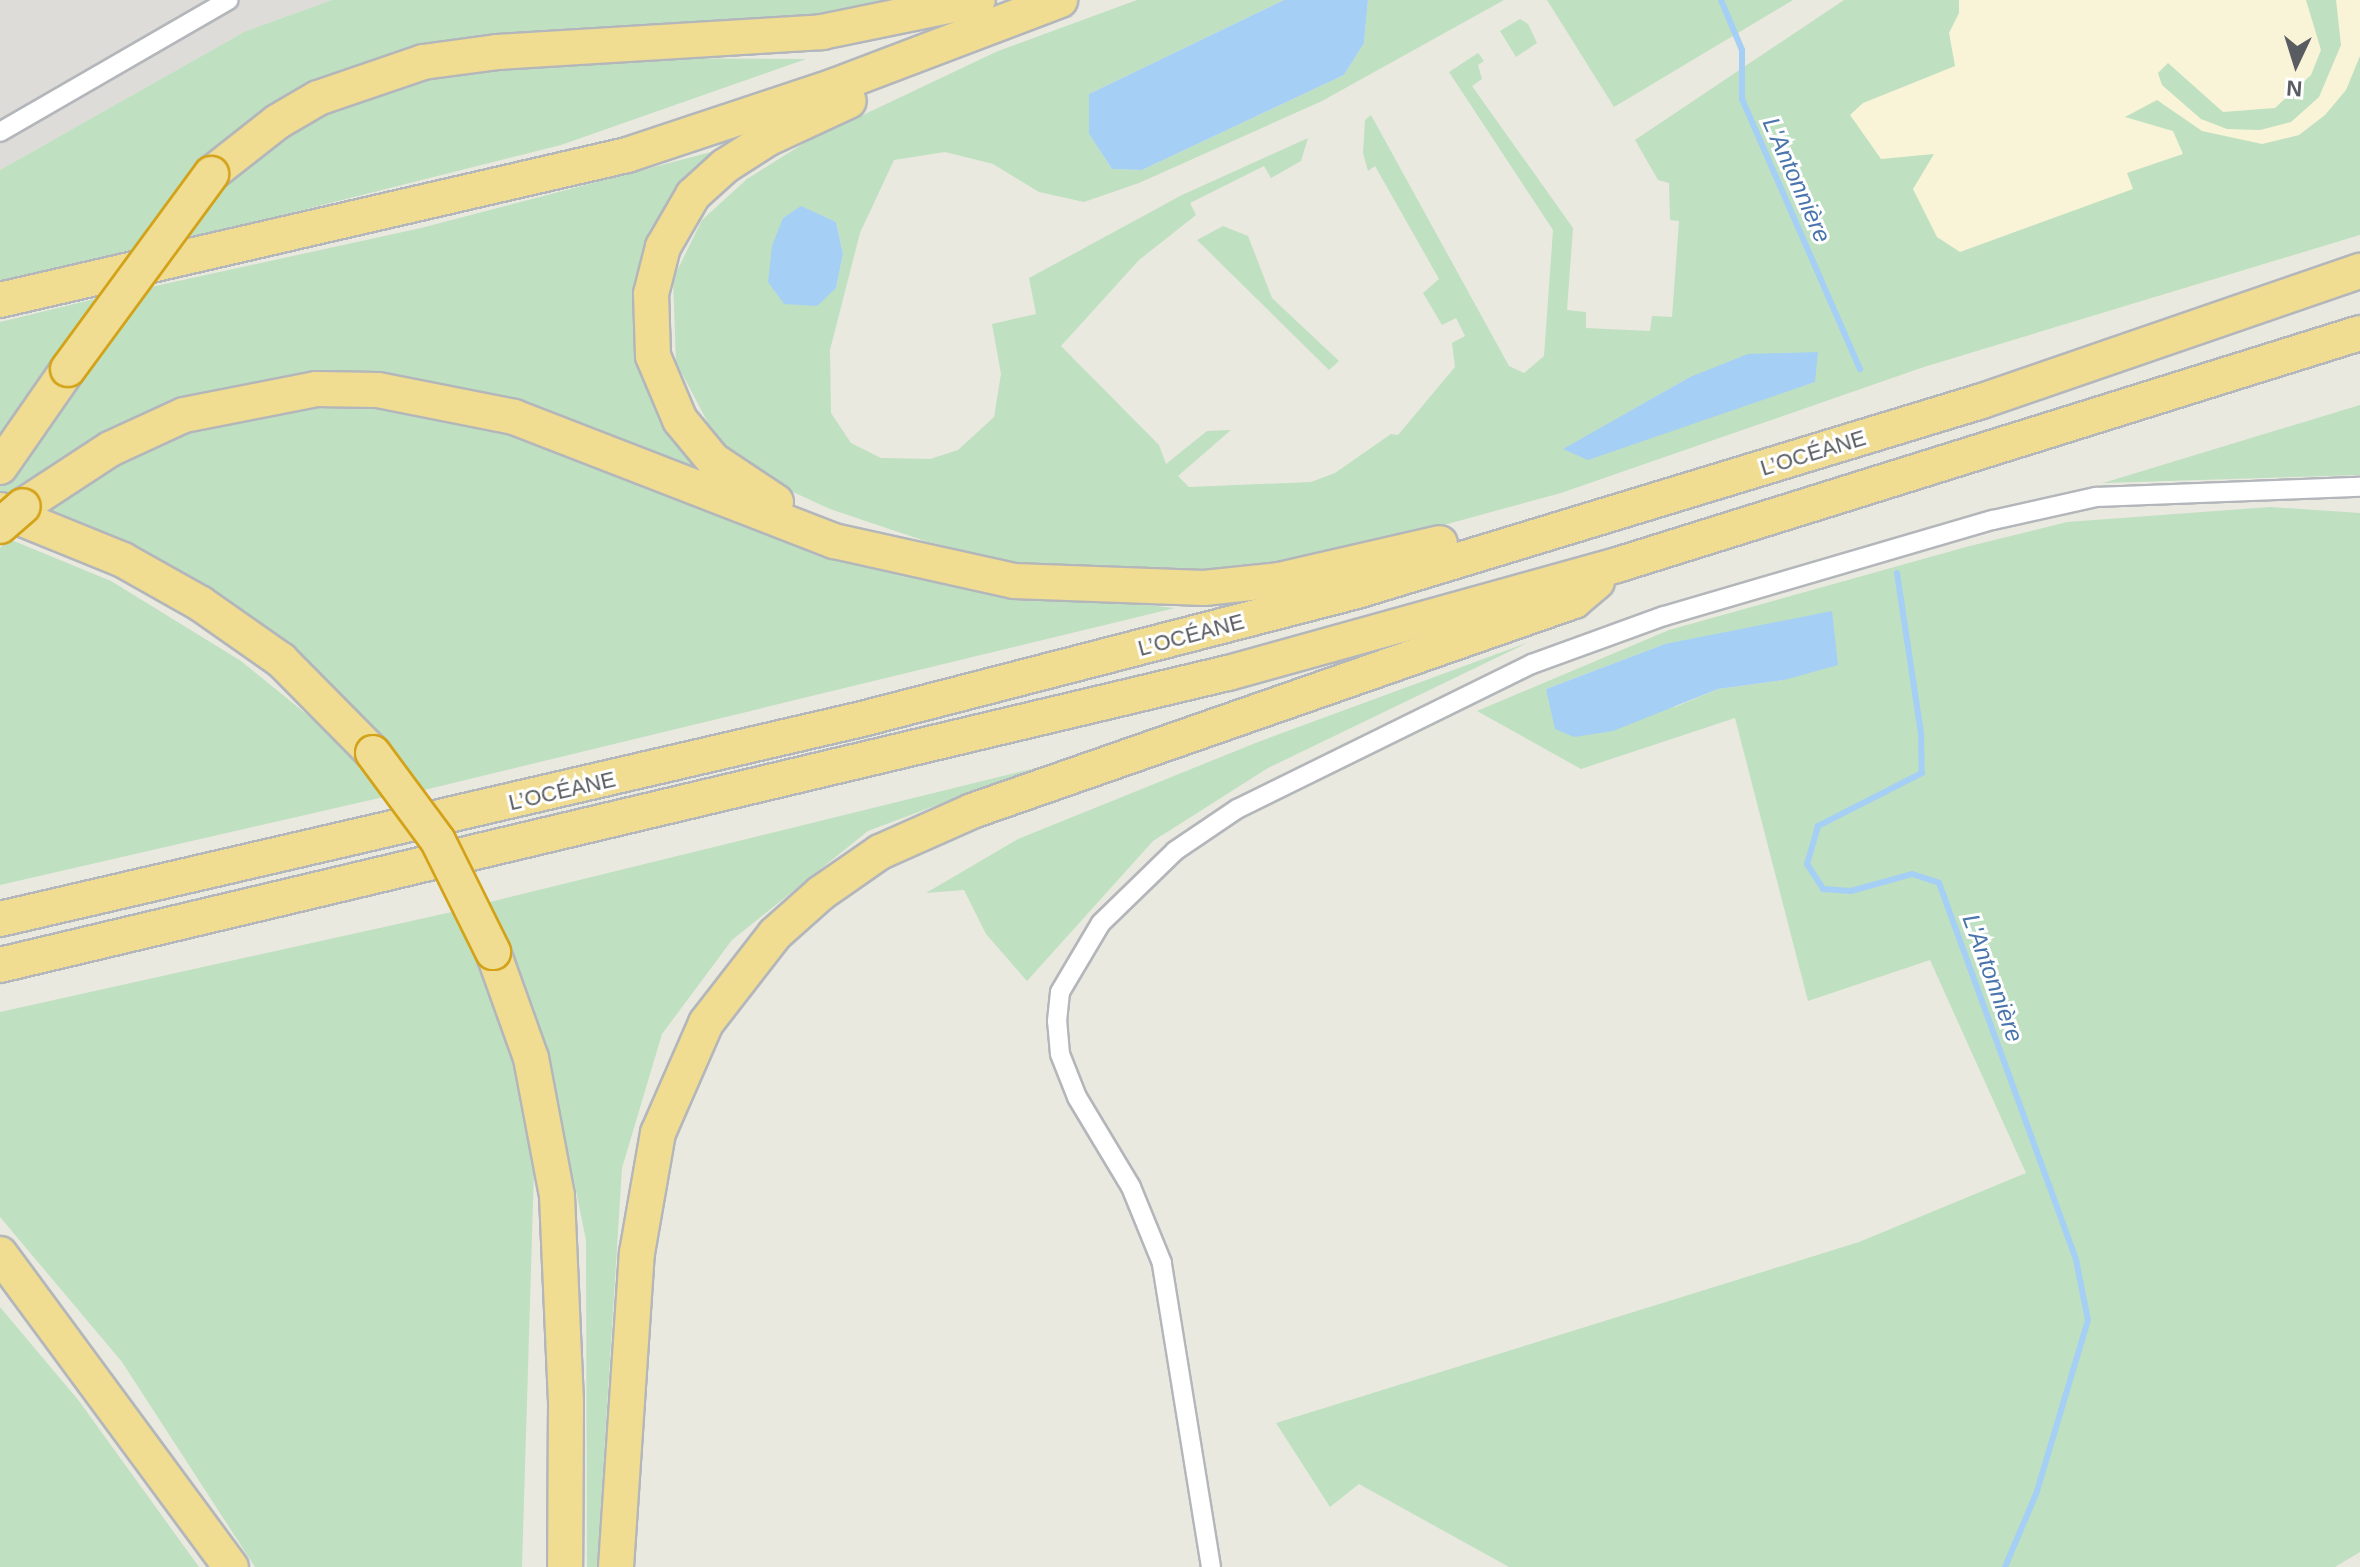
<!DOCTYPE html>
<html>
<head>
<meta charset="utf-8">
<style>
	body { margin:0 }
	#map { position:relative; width:2360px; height:1567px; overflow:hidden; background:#eae9e0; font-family:Helvetica,sans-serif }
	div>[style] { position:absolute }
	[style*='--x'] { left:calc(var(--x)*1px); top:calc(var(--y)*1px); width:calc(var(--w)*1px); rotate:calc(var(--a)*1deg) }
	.commercial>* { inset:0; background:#f9f3d7 }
	.industrial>* { inset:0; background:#dedcd8 }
	.green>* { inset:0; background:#bfe0c1 }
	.water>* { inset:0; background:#a6cff5 }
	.stream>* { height:6px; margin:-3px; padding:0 3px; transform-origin:3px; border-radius:3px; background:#a6cff5 }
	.roads { filter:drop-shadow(2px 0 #b3b6ba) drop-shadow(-2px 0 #b3b6ba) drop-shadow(0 2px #b3b6ba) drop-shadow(0 -2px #b3b6ba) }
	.street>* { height:18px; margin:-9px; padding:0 9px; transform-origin:9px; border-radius:9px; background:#fff }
	.highway>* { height:34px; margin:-17px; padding:0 17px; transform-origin:17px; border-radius:17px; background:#f0dd91 }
	.bridges { filter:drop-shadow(2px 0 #d3a218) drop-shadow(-2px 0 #d3a218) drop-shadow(0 2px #d3a218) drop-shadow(0 -2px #d3a218) }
	.highway-bridge>* { height:34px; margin:-17px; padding:0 17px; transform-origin:17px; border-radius:17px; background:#f0dd91 }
	span { translate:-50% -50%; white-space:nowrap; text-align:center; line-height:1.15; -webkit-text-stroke:6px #fff; paint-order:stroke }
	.street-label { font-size:22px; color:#595c60 }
	.water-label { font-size:24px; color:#4a75ac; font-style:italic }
	.north { position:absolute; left:2256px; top:24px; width:80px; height:80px; -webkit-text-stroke:6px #fff; paint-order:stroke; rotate:184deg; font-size:22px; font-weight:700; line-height:32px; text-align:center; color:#595c60 }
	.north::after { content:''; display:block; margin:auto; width:28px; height:36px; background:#595c60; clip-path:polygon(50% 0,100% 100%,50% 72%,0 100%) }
</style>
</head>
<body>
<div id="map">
	<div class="commercial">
		<i style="clip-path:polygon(1959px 0,2360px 0,2360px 235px,1921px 368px,1820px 113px,1863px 103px,1954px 66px,1949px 33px)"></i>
	</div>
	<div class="industrial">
		<i style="clip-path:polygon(0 0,332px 0,244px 32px,0 170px)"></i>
	</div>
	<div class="green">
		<i style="clip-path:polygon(332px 0,938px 0,775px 21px,561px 29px,466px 40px,382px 60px,132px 257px,0 286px,0 170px,244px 32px)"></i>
		<i style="clip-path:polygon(evenodd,1137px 0,1284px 0,1089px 94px,1089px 134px,1112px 169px,1142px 170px,1344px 75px,1364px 43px,1368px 0,1504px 0,1322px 101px,1139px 183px,1084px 202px,1039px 192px,993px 164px,945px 152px,894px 160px,860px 233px,830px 350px,831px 413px,851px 443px,881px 458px,930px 459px,958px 450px,994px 417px,1001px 374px,992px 324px,1036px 314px,1029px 278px,1182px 195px,1308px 138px,1301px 161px,1271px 178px,1264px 166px,1190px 203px,1196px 215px,1139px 260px,1061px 346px,1159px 445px,1166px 464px,1207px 431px,1231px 430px,1178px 476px,1189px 487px,1311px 482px,1335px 473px,1391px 434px,1398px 435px,1455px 367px,1452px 343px,1465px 336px,1456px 318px,1442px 325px,1423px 293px,1439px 279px,1375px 166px,1368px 171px,1363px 153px,1365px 120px,1371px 115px,1509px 366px,1524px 373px,1544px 356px,1553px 230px,1449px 72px,1478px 53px,1484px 61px,1478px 65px,1482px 79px,1472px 86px,1573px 228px,1567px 310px,1586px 312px,1586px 328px,1650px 331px,1652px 316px,1672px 317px,1679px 221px,1670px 220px,1669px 183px,1658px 180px,1635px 140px,1844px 0,1959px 0,1959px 13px,1949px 33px,1955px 66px,1863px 103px,1850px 115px,1881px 159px,1934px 154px,1913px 189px,1937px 237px,1960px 252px,2133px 189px,2127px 173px,2183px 154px,2173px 131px,2125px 117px,2157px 100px,2202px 131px,2262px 144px,2299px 135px,2325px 115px,2346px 90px,2360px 56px,2360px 235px,1921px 368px,1561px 493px,1352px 550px,1268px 567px,1182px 574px,1025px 565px,928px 542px,830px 509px,769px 481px,717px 440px,676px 362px,673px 279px,702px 220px,747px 179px,806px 142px,998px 51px,1137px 0,801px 207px,836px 222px,843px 254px,836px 288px,783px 218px,801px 207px,1137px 0,1690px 377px,1815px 382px,1726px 411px,1564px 449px,1690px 377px)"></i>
		<i style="clip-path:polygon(1547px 0,1793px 0,1614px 107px)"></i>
		<i style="clip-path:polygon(2306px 0,2336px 0,2341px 45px,2319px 97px,2291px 122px,2260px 130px,2227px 129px,2201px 119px,2162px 85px,2158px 73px,2168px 63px,2223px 112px,2275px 108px,2311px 75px,2321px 50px)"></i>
		<i style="clip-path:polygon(1520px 19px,1528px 24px,1537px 43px,1516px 57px,1500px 31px)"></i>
		<i style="clip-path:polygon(605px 58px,806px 59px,561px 145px,172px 243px,225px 177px,263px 144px,399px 77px)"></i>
		<i style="clip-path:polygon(715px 151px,666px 219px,638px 334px,731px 487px,560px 418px,472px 390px,407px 377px,337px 375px,277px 381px,12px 503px,0 499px,0 486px,137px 290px,421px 228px)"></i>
		<i style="clip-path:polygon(1223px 226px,1248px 236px,1272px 298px,1339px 361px,1329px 370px,1197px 240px)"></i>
		<i style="clip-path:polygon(103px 297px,0 443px,0 322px)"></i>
		<i style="clip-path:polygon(279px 403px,444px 408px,1035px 593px,1175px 608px,416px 792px,385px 751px,40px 511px,153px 439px)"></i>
		<i style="clip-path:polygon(2360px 405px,2360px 475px,2103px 483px)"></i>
		<i style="clip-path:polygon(evenodd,2270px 507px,2360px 513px,2360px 1552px,2335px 1567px,1509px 1567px,1359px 1484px,1330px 1507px,1276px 1423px,1859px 1242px,2026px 1173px,1930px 960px,1808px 1001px,1735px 718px,1581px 769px,1477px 711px,1669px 630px,1966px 547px,2067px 522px,2270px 507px,1665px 644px,1784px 680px,1718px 689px,1675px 707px,1546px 689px,1665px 644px)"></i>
		<i style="clip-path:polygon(9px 539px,111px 581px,241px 661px,358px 756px,388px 796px,0 885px,0 548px)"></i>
		<i style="clip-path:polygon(1527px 643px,1268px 768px,1153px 841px,1027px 981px,986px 934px,964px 890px,926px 893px,1018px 839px,1258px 742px)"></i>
		<i style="clip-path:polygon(1035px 768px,868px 831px,732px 940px,662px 1034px,622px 1168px,597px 1567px,587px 1567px,586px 1240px,561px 1118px,519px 975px,486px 903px)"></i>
		<i style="clip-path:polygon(461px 910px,513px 1058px,534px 1170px,522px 1567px,255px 1567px,122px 1362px,0 1217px,0 1012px)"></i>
		<i style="clip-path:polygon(0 1307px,79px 1401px,199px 1567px,0 1567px)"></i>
	</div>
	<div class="water">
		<i style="clip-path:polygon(1284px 0,1368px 0,1364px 43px,1344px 75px,1142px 170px,1112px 169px,1089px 134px,1089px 94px)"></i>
		<i style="clip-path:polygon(801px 206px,836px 222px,843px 254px,836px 288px,817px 306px,784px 304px,768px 282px,772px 246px,783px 218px)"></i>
		<i style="clip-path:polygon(1818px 352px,1815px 382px,1588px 460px,1563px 449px,1690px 377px,1748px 354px)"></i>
		<i style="clip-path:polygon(1832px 611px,1838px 665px,1784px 680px,1718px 689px,1613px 731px,1574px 737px,1555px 729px,1546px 689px,1665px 644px)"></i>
	</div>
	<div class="stream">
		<i style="--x:1721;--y:0;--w:54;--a:67.2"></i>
		<i style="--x:1742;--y:50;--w:49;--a:90"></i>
		<i style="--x:1742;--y:99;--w:295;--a:66.4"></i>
		<i style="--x:1897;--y:573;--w:163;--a:81.5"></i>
		<i style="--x:1921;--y:734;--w:39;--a:89"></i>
		<i style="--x:1922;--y:773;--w:117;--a:153"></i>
		<i style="--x:1818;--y:826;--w:40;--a:106"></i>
		<i style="--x:1807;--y:864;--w:30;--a:57"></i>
		<i style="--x:1823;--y:889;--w:28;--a:4"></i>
		<i style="--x:1851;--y:891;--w:63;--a:-15.6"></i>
		<i style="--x:1912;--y:874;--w:28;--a:18"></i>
		<i style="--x:1939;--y:883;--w:401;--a:70"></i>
		<i style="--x:2076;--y:1260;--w:61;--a:78.7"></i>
		<i style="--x:2088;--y:1320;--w:182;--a:106.6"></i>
		<i style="--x:2036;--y:1494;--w:79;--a:113"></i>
	</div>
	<div class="roads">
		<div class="street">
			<i style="--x:0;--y:132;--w:264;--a:-30"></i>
			<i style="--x:1211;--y:1567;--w:308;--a:-99.2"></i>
			<i style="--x:1162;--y:1263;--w:82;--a:-112.2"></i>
			<i style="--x:1131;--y:1187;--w:105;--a:-121"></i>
			<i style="--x:1077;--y:1097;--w:46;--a:-111.6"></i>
			<i style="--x:1060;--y:1054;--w:33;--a:-95"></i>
			<i style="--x:1057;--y:1021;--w:29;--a:-84"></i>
			<i style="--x:1060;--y:992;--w:80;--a:-59.3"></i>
			<i style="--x:1101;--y:923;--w:103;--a:-44.2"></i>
			<i style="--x:1175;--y:851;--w:75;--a:-34.1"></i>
			<i style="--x:1237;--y:809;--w:329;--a:-26.2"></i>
			<i style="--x:1532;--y:664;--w:140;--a:-20"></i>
			<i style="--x:1664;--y:616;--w:343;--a:-16.3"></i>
			<i style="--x:1993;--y:520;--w:106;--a:-12.6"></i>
			<i style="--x:2096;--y:497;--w:264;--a:-2.2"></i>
		</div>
		<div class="highway">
			<i style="--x:211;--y:174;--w:84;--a:-38.2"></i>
			<i style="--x:277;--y:122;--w:48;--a:-30.3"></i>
			<i style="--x:318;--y:98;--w:111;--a:-18.9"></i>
			<i style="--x:423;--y:62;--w:76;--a:-7.6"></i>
			<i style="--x:498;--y:52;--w:325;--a:-3.5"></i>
			<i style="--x:822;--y:32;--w:159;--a:-11.6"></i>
			<i style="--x:0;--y:300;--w:644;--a:-13.02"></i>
			<i style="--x:627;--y:155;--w:218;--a:-18.4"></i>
			<i style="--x:834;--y:86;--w:242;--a:-20.8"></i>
			<i style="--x:0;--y:467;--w:119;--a:-55.2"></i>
			<i style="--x:776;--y:502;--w:76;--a:-146.3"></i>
			<i style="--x:713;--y:460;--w:52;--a:-129.5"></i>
			<i style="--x:680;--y:420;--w:69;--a:-112.9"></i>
			<i style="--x:653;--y:356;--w:62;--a:-91.8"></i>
			<i style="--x:651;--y:294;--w:49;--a:-75.7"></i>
			<i style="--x:663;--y:247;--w:60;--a:-60"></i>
			<i style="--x:693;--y:195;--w:43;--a:-42.2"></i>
			<i style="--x:725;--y:166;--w:50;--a:-32.7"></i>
			<i style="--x:767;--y:139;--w:90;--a:-24.9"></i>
			<i style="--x:23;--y:506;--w:104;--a:-33.2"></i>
			<i style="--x:110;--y:449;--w:81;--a:-24.7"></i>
			<i style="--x:184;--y:415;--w:135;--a:-11.1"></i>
			<i style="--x:316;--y:389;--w:62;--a:0.9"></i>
			<i style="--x:378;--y:390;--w:139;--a:11.2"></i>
			<i style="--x:514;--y:417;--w:343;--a:21.2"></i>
			<i style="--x:834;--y:541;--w:184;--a:12.5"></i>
			<i style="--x:1014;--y:581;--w:190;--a:2.1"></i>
			<i style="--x:1204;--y:588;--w:75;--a:-6.1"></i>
			<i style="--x:1279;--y:580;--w:165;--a:-12.9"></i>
			<i style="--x:0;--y:510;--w:133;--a:22.1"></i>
			<i style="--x:123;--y:560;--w:90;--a:29.4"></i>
			<i style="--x:201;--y:604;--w:98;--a:35"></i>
			<i style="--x:281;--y:660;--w:131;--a:45.3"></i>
			<i style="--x:0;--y:919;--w:885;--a:-13.06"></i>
			<i style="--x:862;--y:719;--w:511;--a:-14.5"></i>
			<i style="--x:1357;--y:591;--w:653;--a:-16.91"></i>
			<i style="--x:1982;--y:401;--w:400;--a:-19"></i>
			<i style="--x:493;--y:952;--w:113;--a:70.3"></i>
			<i style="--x:531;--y:1058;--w:140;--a:79.3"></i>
			<i style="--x:557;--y:1196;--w:206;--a:87.5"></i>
			<i style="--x:566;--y:1402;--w:165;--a:90.3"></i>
			<i style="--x:0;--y:965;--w:1262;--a:-13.38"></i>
			<i style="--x:1228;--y:673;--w:404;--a:-15.5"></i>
			<i style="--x:1617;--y:565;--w:778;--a:-17.34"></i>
			<i style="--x:0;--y:1254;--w:389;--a:53.6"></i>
			<i style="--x:616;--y:1567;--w:315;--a:-86.2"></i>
			<i style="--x:637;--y:1253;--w:122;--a:-80.1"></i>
			<i style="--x:658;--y:1133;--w:120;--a:-66.4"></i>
			<i style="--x:706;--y:1023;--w:113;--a:-52.2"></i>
			<i style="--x:775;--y:934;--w:62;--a:-41.7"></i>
			<i style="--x:821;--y:893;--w:72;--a:-34.8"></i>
			<i style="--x:880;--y:852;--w:101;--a:-24"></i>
			<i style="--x:972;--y:811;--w:638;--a:-19.23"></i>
			<i style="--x:1574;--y:601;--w:30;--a:-40"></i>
		</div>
	</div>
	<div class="bridges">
		<div class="highway-bridge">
			<i style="--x:68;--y:369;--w:242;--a:-53.7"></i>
			<i style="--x:0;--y:526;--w:30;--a:-41"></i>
			<i style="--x:373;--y:753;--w:109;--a:53.5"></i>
			<i style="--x:438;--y:841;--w:124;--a:63.6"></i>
		</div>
	</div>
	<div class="street-label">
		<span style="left:1813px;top:453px;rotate:-17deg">L’OCÉANE</span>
		<span style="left:1191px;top:635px;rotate:-15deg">L’OCÉANE</span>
		<span style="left:562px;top:791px;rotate:-13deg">L’OCÉANE</span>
	</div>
	<div class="water-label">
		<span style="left:1797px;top:180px;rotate:66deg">L'Antonnière</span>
		<span style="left:1993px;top:978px;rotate:70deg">L'Antonnière</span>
	</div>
	<div class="north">N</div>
</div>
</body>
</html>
